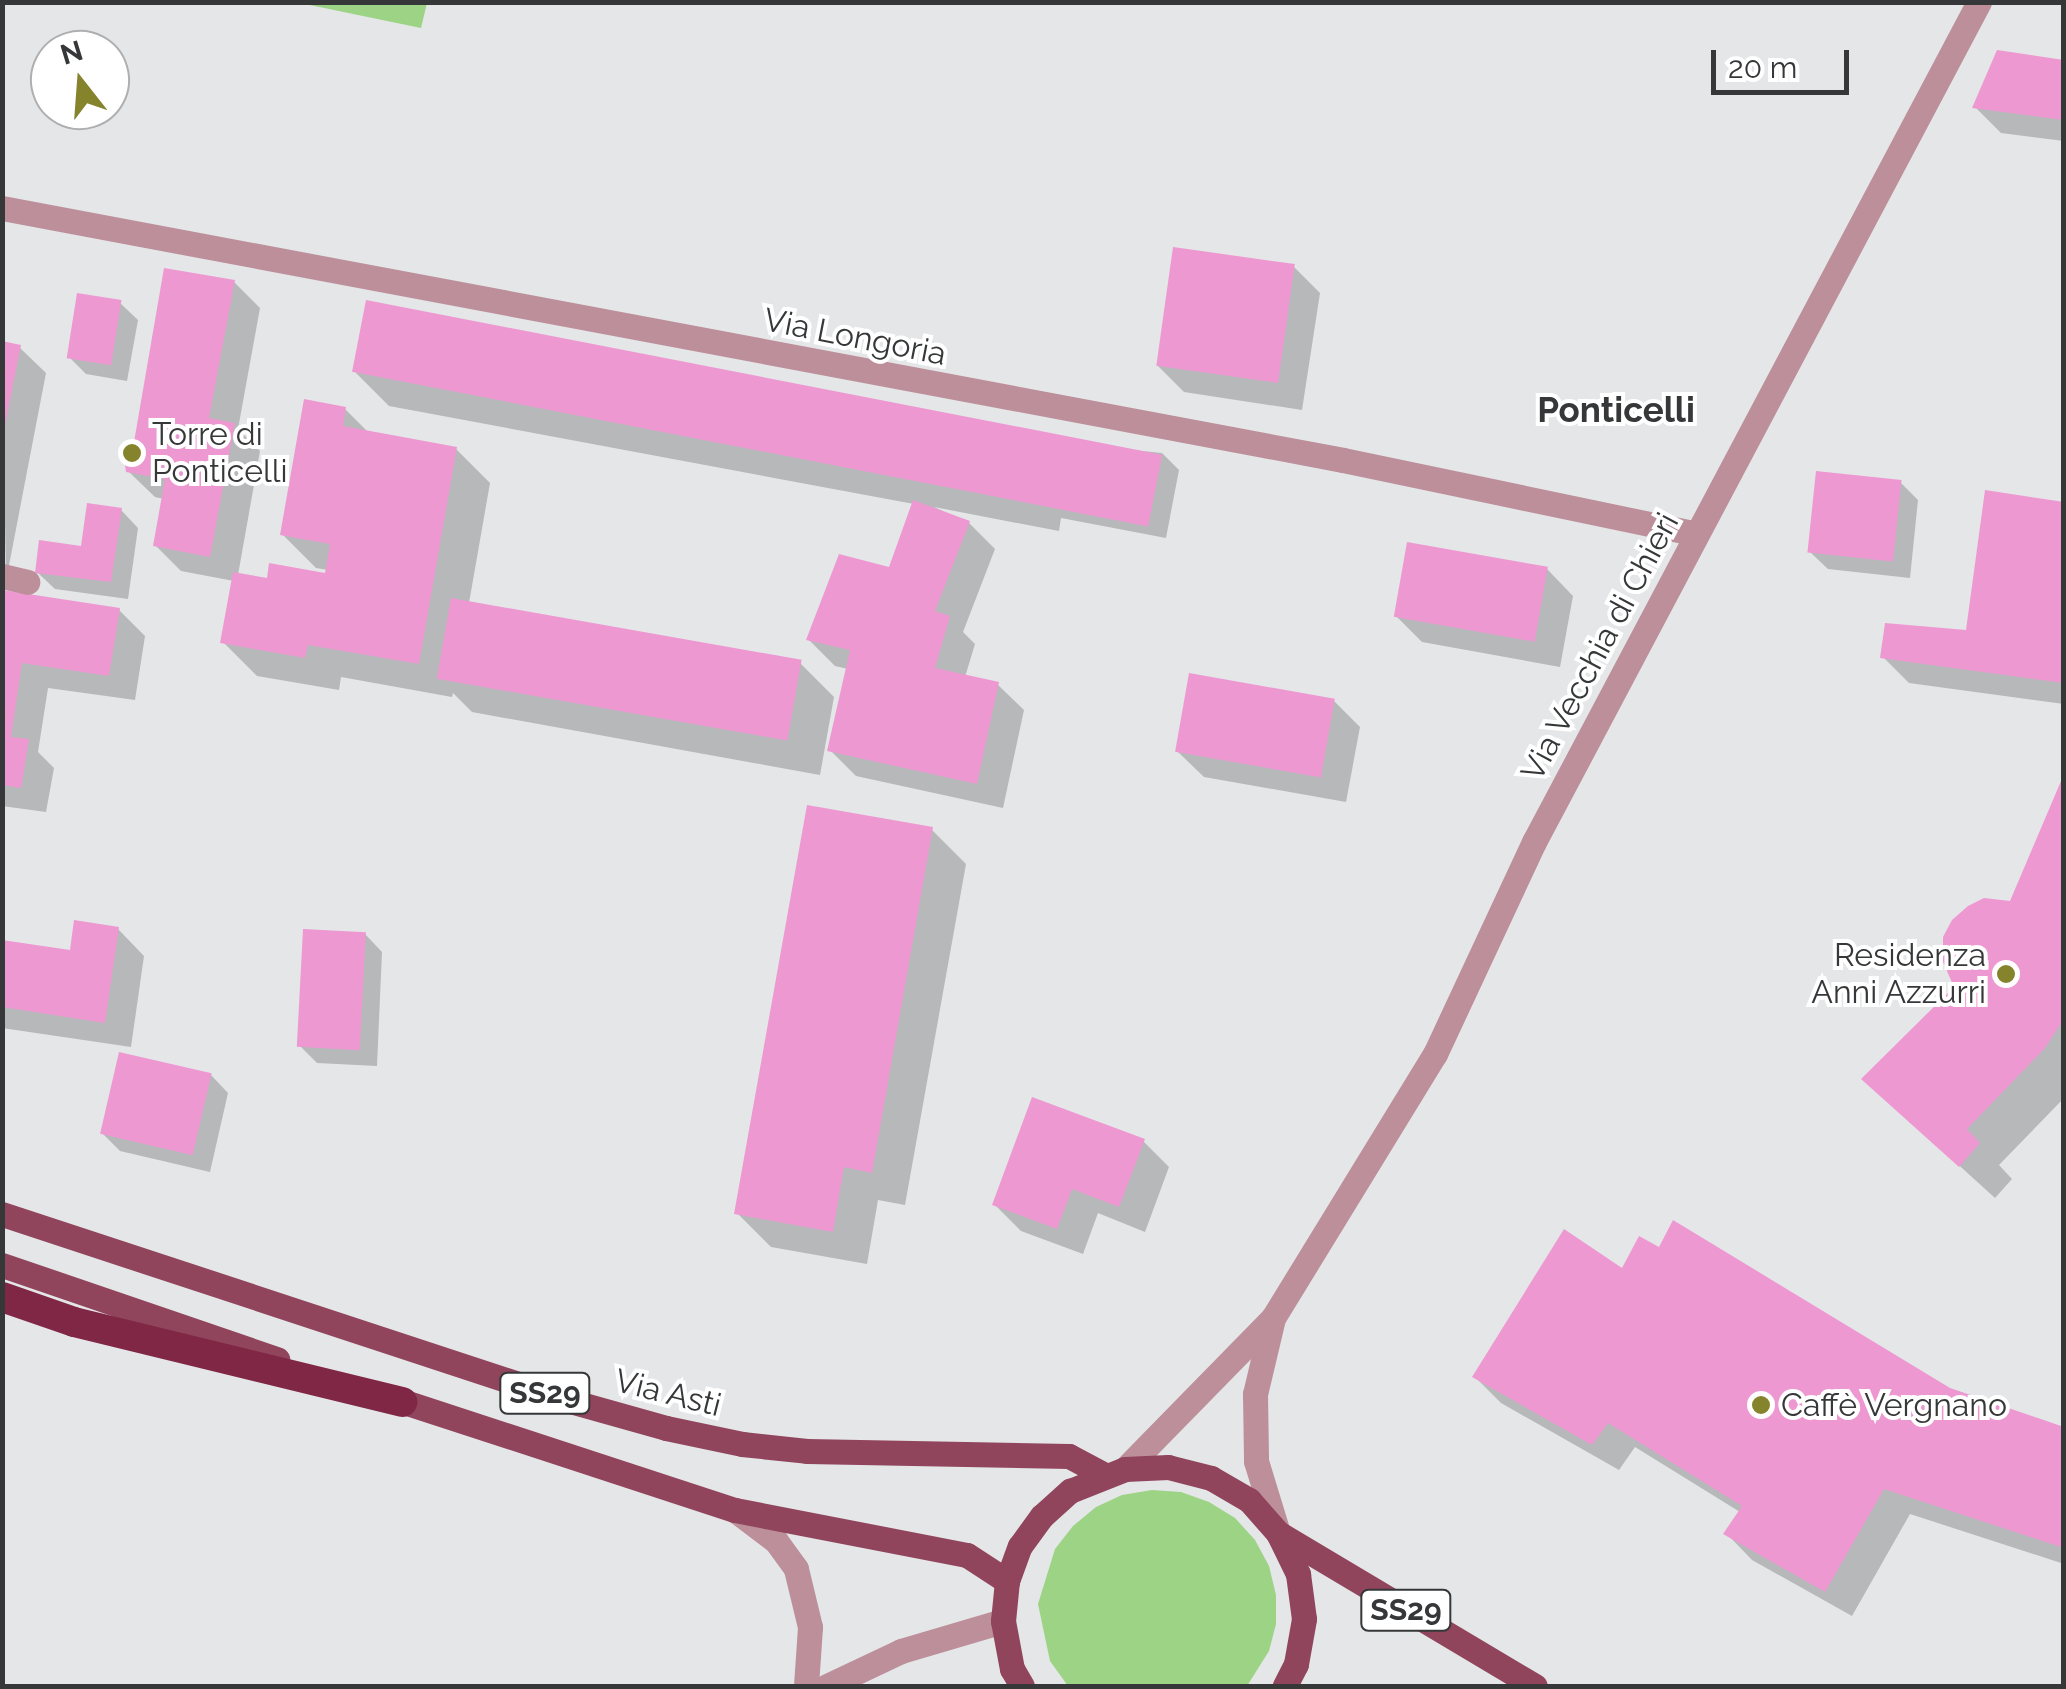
<!DOCTYPE html>
<html>
<head>
<meta charset="utf-8">
<style>
	body { margin:0 }
	#map { position:relative; width:2066px; height:1689px; overflow:hidden; background:#e4e6e8; font-family:Raleway,sans-serif }
	div>[style] { position:absolute }
	[style*='--x'] { left:calc(var(--x)*1px); top:calc(var(--y)*1px); width:calc(var(--w)*1px); rotate:calc(var(--a)*1deg) }
	.green>* { inset:0; background:#9cd385 }
	.shadow>* { inset:0; background:#0003 }
	.building>* { inset:0; background:#ee98d2; transform-origin:0 0 }
	.service>* { height:25px; margin:-12.5px; padding:0 12.5px; transform-origin:12.5px; border-radius:12.5px; background:#bc8f9a }
	.minor>* { height:25px; margin:-12.5px; padding:0 12.5px; transform-origin:12.5px; border-radius:12.5px; background:#bc8f9a }
	.tertiary>* { height:25px; margin:-12.5px; padding:0 12.5px; transform-origin:12.5px; border-radius:12.5px; background:#bc8f9a }
	.primary>* { height:25px; margin:-12.5px; padding:0 12.5px; transform-origin:12.5px; border-radius:12.5px; background:#91455c }
	.motorway>* { height:30px; margin:-15px; padding:0 15px; transform-origin:15px; border-radius:15px; background:#802746 }
	.dots>* { width:28px; height:28px; translate:-50% -50%; box-sizing:border-box; border:5px solid #fff; border-radius:50% }
	span { translate:-50% -50%; white-space:nowrap; text-align:center; line-height:1.15; -webkit-text-stroke:8px #fff; paint-order:stroke }
	.shield-label span { padding:2px 8px; background:#fff; border:2px solid; border-radius:8px; -webkit-text-stroke-width:0 }
	.shield-label { font-size:30px; color:#363738; font-weight:700 }
	.street-label { font-size:32px; color:#363738 }
	.poi-label { font-size:32px; color:#363738 }
	.left { translate:0 -50%; text-align:left }
	.right { translate:-100% -50%; text-align:right }
	.neighbourhood-label { font-size:35px; color:#363738; font-weight:700 }
	.frame { position:absolute; inset:0; border:5px solid #363738; pointer-events:none }
	.north { position:absolute; left:30px; top:30px; width:100px; height:100px; box-sizing:border-box; background:#fff; border:2px solid #afafaf; border-radius:50%; rotate:343deg; font-size:28px; font-weight:700; line-height:40px; text-align:center; color:#363738 }
	.north::after { content:''; display:block; margin:auto; width:35px; height:45px; background:#85832c; clip-path:polygon(50% 0,100% 100%,50% 72%,0 100%) }
	.scale { position:absolute; left:1711px; top:50px; width:138px; height:45px; box-sizing:border-box; border:5px solid #363738; border-top:0; padding-left:12px; font-size:30px; line-height:35px; white-space:nowrap; color:#363738; -webkit-text-stroke:8px #fff; paint-order:stroke }
</style>
</head>
<body>
<div id="map">
	<div class="green">
		<i style="clip-path:polygon(300px 3px,427px 3px,421px 28px)"></i>
		<i style="clip-path:polygon(1152px 1490px,1181px 1492px,1209px 1502px,1235px 1518px,1255px 1540px,1269px 1566px,1276px 1595px,1276px 1624px,1269px 1651px,1247px 1686px,1068px 1686px,1050px 1661px,1038px 1604px,1055px 1549px,1073px 1526px,1096px 1507px,1122px 1495px)"></i>
	</div>
	<div class="shadow">
		<i style="clip-path:polygon(2064px 63px,2064px 141px,2001px 133px,1975px 107px)"></i>
		<i style="clip-path:polygon(1294px 267px,1320px 293px,1302px 410px,1184px 392px,1158px 366px)"></i>
		<i style="clip-path:polygon(234px 282px,260px 308px,238px 429px,260px 451px,238px 575px,269px 581px,327px 576px,328px 570px,316px 568px,282px 534px,345px 409px,369px 433px,456px 449px,490px 483px,469px 603px,800px 663px,834px 697px,820px 775px,472px 712px,453px 693px,452px 697px,341px 677px,339px 690px,257px 676px,223px 642px,234px 581px,181px 571px,155px 545px,164px 499px,155px 497px,128px 471px,136px 443px)"></i>
		<i style="clip-path:polygon(120px 303px,138px 320px,127px 381px,86px 374px,69px 357px)"></i>
		<i style="clip-path:polygon(2px 344px,19px 347px,46px 373px,6px 581px)"></i>
		<i style="clip-path:polygon(355px 372px,1162px 453px,1179px 470px,1166px 538px,1061px 518px,1059px 531px,934px 507px,969px 523px,995px 549px,963px 632px,975px 644px,965px 677px,997px 684px,1024px 710px,1003px 808px,856px 776px,830px 750px,848px 669px,835px 666px,809px 640px,890px 570px,914px 504px,389px 406px)"></i>
		<i style="clip-path:polygon(1901px 483px,1918px 500px,1910px 578px,1828px 569px,1810px 552px)"></i>
		<i style="clip-path:polygon(2064px 504px,2064px 704px,1909px 683px,1883px 657px,1969px 633px)"></i>
		<i style="clip-path:polygon(121px 510px,138px 528px,128px 599px,55px 589px,37px 572px,83px 549px)"></i>
		<i style="clip-path:polygon(1547px 569px,1573px 596px,1560px 667px,1422px 642px,1396px 616px)"></i>
		<i style="clip-path:polygon(2px 592px,119px 610px,145px 636px,135px 700px,48px 688px,38px 752px,54px 768px,46px 812px,2px 806px)"></i>
		<i style="clip-path:polygon(1334px 701px,1360px 727px,1346px 802px,1204px 777px,1177px 751px)"></i>
		<i style="clip-path:polygon(2064px 781px,2064px 1098px,1999px 1165px,2012px 1179px,1995px 1198px,1864px 1079px,1957px 987px,2011px 903px)"></i>
		<i style="clip-path:polygon(932px 830px,966px 864px,905px 1205px,878px 1200px,867px 1264px,771px 1247px,737px 1213px)"></i>
		<i style="clip-path:polygon(118px 929px,144px 956px,131px 1047px,2px 1028px,2px 942px,72px 953px)"></i>
		<i style="clip-path:polygon(365px 934px,382px 952px,377px 1066px,317px 1063px,300px 1046px)"></i>
		<i style="clip-path:polygon(211px 1075px,228px 1093px,210px 1172px,120px 1151px,103px 1134px)"></i>
		<i style="clip-path:polygon(1143px 1141px,1169px 1167px,1145px 1232px,1098px 1213px,1083px 1254px,1021px 1231px,995px 1205px)"></i>
		<i style="clip-path:polygon(1623px 1272px,2064px 1429px,2064px 1564px,1910px 1514px,1852px 1616px,1752px 1560px,1727px 1534px,1740px 1512px,1635px 1447px,1619px 1470px,1501px 1403px,1475px 1377px)"></i>
	</div>
	<div class="building">
		<i style="clip-path:polygon(1997px 50px,2064px 60px,2064px 120px,1972px 108px)"></i>
		<i style="left:1173px;top:247px;width:123px;height:120px;rotate:8deg"></i>
		<i style="clip-path:polygon(164px 268px,235px 280px,209px 418px,235px 423px,210px 557px,153px 546px,165px 479px,126px 472px,123px 450px,134px 442px)"></i>
		<i style="left:77px;top:293px;width:45px;height:66px;rotate:9deg"></i>
		<i style="left:366px;top:300px;width:811px;height:73px;rotate:11deg"></i>
		<i style="clip-path:polygon(2px 341px,21px 345px,4px 430px,2px 430px)"></i>
		<i style="clip-path:polygon(304px 399px,346px 407px,343px 426px,457px 447px,419px 664px,308px 645px,305px 658px,220px 643px,233px 572px,267px 578px,269px 563px,325px 573px,330px 544px,280px 535px)"></i>
		<i style="left:1816px;top:471px;width:86px;height:82px;rotate:6deg"></i>
		<i style="clip-path:polygon(1985px 490px,2064px 502px,2064px 683px,1880px 658px,1885px 623px,1966px 630px)"></i>
		<i style="clip-path:polygon(913px 500px,970px 521px,935px 611px,950px 616px,935px 668px,999px 682px,977px 784px,827px 751px,850px 650px,806px 640px,839px 554px,889px 567px)"></i>
		<i style="clip-path:polygon(87px 503px,122px 508px,111px 582px,35px 573px,39px 540px,81px 546px)"></i>
		<i style="left:1407px;top:542px;width:143px;height:76px;rotate:10deg"></i>
		<i style="clip-path:polygon(2px 590px,120px 608px,109px 676px,22px 663px,11px 737px,29px 739px,21px 788px,2px 785px)"></i>
		<i style="left:451px;top:598px;width:356px;height:82px;rotate:10deg"></i>
		<i style="left:1189px;top:673px;width:148px;height:80px;rotate:10deg"></i>
		<i style="clip-path:polygon(2064px 774px,2064px 1019px,2045px 1048px,1967px 1129px,1980px 1143px,1959px 1167px,1861px 1079px,1954px 987px,1943px 962px,1943px 937px,1952px 920px,1968px 906px,1984px 898px,2010px 901px)"></i>
		<i style="clip-path:polygon(807px 805px,933px 827px,872px 1173px,844px 1167px,833px 1232px,734px 1214px)"></i>
		<i style="clip-path:polygon(74px 920px,119px 927px,105px 1023px,2px 1007px,2px 940px,70px 950px)"></i>
		<i style="left:303px;top:929px;width:63px;height:118px;rotate:3deg"></i>
		<i style="left:119px;top:1052px;width:95px;height:84px;rotate:13deg"></i>
		<i style="clip-path:polygon(1032px 1097px,1145px 1139px,1119px 1207px,1072px 1189px,1057px 1229px,992px 1205px)"></i>
		<i style="clip-path:polygon(1673px 1220px,1950px 1388px,2064px 1427px,2064px 1548px,1884px 1489px,1825px 1592px,1723px 1534px,1742px 1506px,1608px 1423px,1592px 1445px,1472px 1377px,1564px 1229px,1622px 1268px,1639px 1236px,1659px 1247px)"></i>
	</div>
	<div class="service">
		<i style="--x:2;--y:576;--w:26;--a:13"></i>
	</div>
	<div class="minor">
		<i style="--x:2;--y:208;--w:1364;--a:10.64"></i>
		<i style="--x:1343;--y:460;--w:361;--a:11.8"></i>
		<i style="--x:1273;--y:1318;--w:78;--a:103.3"></i>
		<i style="--x:1255;--y:1394;--w:67;--a:89.1"></i>
		<i style="--x:1256;--y:1461;--w:75;--a:73"></i>
		<i style="--x:1125;--y:1469;--w:211;--a:-45.6"></i>
		<i style="--x:1273;--y:1318;--w:310;--a:-58.5"></i>
		<i style="--x:1435;--y:1054;--w:234;--a:-65"></i>
		<i style="--x:1534;--y:842;--w:951;--a:-62.09"></i>
	</div>
	<div class="tertiary">
		<i style="--x:735;--y:1510;--w:51;--a:37.1"></i>
		<i style="--x:776;--y:1541;--w:34;--a:54"></i>
		<i style="--x:796;--y:1569;--w:60;--a:76.4"></i>
		<i style="--x:810;--y:1627;--w:59;--a:93.9"></i>
		<i style="--x:827;--y:1686;--w:82;--a:-25.3"></i>
		<i style="--x:901;--y:1651;--w:106;--a:-16.4"></i>
	</div>
	<div class="primary">
		<i style="--x:2;--y:1214;--w:598;--a:18.22"></i>
		<i style="--x:570;--y:1401;--w:100;--a:15.7"></i>
		<i style="--x:666;--y:1428;--w:78;--a:11.9"></i>
		<i style="--x:742;--y:1444;--w:65;--a:6.1"></i>
		<i style="--x:807;--y:1451;--w:262;--a:1.1"></i>
		<i style="--x:1069;--y:1456;--w:40;--a:28"></i>
		<i style="--x:2;--y:1265;--w:291;--a:18.9"></i>
		<i style="--x:386;--y:1396;--w:367;--a:18.1"></i>
		<i style="--x:735;--y:1510;--w:236;--a:11"></i>
		<i style="--x:967;--y:1555;--w:48;--a:33"></i>
		<i style="--x:1278;--y:1533;--w:299;--a:30.8"></i>
		<i style="--x:1022;--y:1686;--w:20;--a:-120"></i>
		<i style="--x:1012;--y:1669;--w:49;--a:-100.6"></i>
		<i style="--x:1003;--y:1621;--w:40;--a:-84.3"></i>
		<i style="--x:1007;--y:1581;--w:37;--a:-70"></i>
		<i style="--x:1020;--y:1546;--w:37;--a:-54"></i>
		<i style="--x:1042;--y:1516;--w:38;--a:-42"></i>
		<i style="--x:1070;--y:1491;--w:59;--a:-21.8"></i>
		<i style="--x:1125;--y:1469;--w:43;--a:-2.7"></i>
		<i style="--x:1168;--y:1467;--w:44;--a:14.3"></i>
		<i style="--x:1211;--y:1478;--w:44;--a:30.1"></i>
		<i style="--x:1249;--y:1500;--w:44;--a:48.7"></i>
		<i style="--x:1278;--y:1533;--w:46;--a:64"></i>
		<i style="--x:1298;--y:1574;--w:45;--a:82.4"></i>
		<i style="--x:1304;--y:1619;--w:46;--a:100.1"></i>
		<i style="--x:1296;--y:1664;--w:25;--a:117"></i>
	</div>
	<div class="motorway">
		<i style="--x:2;--y:1297;--w:76;--a:19.1"></i>
		<i style="--x:74;--y:1322;--w:338;--a:13.7"></i>
	</div>
	<div class="dots">
		<i style="left:132px;top:453px;background:#85832c"></i>
		<i style="left:2006px;top:974px;background:#85832c"></i>
		<i style="left:1761px;top:1405px;background:#85832c"></i>
	</div>
	<div class="shield-label">
		<span style="left:545px;top:1393px">SS29</span>
		<span style="left:1406px;top:1610px">SS29</span>
	</div>
	<div class="street-label">
		<span style="left:855px;top:337px;rotate:11deg">Via Longoria</span>
		<span style="left:1600px;top:647px;rotate:-62deg">Via Vecchia di Chieri</span>
		<span style="left:668px;top:1393px;rotate:14deg">Via Asti</span>
	</div>
	<div class="poi-label">
		<span class="left" style="left:152px;top:453px">Torre di<br>Ponticelli</span>
		<span class="right" style="left:1986px;top:974px">Residenza<br>Anni Azzurri</span>
		<span class="left" style="left:1781px;top:1405px">Caffè Vergnano</span>
	</div>
	<div class="neighbourhood-label">
		<span style="left:1616px;top:410px">Ponticelli</span>
	</div>
	<div class="frame"></div>
	<div class="north">N</div>
	<div class="scale">20 m</div>
</div>
</body>
</html>
